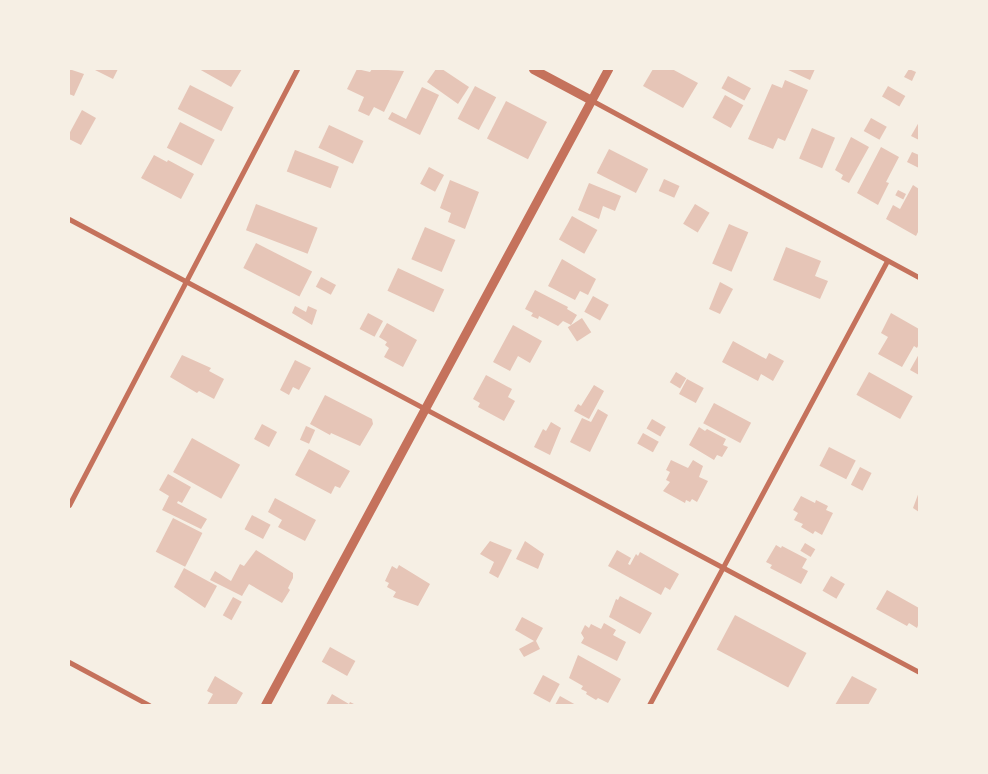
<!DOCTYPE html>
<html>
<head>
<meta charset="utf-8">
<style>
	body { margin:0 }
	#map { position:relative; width:988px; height:774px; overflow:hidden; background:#f6efe4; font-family:"Times New Roman",serif }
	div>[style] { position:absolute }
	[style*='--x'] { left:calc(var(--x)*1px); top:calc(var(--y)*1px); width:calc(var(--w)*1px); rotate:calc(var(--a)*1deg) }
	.building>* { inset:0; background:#e6c5b7; transform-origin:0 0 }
	.minor>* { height:5px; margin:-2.5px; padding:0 2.5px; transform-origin:2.5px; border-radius:2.5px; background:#c5725c }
	.tertiary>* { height:9px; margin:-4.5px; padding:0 4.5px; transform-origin:4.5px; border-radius:4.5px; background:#c5725c }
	span { translate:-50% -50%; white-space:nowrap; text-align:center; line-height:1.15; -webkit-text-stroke:4px #f6efe4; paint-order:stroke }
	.frame { position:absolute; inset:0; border:70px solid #f6efe4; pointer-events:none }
</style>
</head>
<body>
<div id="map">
	<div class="building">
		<i style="clip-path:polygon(69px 69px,84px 74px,74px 96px,69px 94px)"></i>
		<i style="clip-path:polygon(93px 69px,118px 69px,113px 79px)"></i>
		<i style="clip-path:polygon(199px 69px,242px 69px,231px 87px)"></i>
		<i style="clip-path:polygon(357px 69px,370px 72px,372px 69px,404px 71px,384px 112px,374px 107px,369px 116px,358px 111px,364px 97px,347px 89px)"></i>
		<i style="clip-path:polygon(436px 69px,442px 69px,469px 87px,458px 104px,427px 82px)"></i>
		<i style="clip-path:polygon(653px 69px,672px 69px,698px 83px,683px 108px,643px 86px)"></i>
		<i style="clip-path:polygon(786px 69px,815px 69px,810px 80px)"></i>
		<i style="clip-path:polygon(909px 69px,916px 72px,912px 81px,904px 77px)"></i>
		<i style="left:728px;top:76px;width:26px;height:14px;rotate:28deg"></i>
		<i style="clip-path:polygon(785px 80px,808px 90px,785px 141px,778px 138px,773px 149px,748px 139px,772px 84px,782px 88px)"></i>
		<i style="left:190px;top:85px;width:49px;height:27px;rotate:27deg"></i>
		<i style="left:475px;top:86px;width:24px;height:37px;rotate:28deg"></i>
		<i style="left:888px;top:86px;width:20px;height:12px;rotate:30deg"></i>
		<i style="clip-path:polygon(422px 87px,439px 95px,420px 135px,388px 119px,392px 112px,406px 119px)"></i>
		<i style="left:725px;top:95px;width:21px;height:26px;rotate:29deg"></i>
		<i style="left:506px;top:101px;width:46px;height:42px;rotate:27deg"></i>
		<i style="clip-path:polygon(82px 110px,96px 118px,81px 145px,69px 139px,69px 134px)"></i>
		<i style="left:871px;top:118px;width:18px;height:15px;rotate:29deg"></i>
		<i style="left:180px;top:122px;width:39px;height:29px;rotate:27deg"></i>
		<i style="clip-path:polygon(919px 122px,919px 140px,911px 136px)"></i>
		<i style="left:329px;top:125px;width:38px;height:25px;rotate:25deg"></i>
		<i style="left:812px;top:128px;width:25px;height:33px;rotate:23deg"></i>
		<i style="clip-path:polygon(851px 137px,869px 147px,849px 183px,841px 179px,843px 175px,835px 170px)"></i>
		<i style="clip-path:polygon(881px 147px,899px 157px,886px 182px,889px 183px,878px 205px,857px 193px)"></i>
		<i style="left:609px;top:149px;width:44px;height:27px;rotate:27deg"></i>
		<i style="left:295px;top:150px;width:47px;height:23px;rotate:21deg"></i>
		<i style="clip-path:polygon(912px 152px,919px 155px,919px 168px,907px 162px)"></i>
		<i style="clip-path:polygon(154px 155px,167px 162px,168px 160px,194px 174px,181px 199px,141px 178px)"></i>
		<i style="left:429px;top:167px;width:17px;height:19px;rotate:28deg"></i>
		<i style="left:664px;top:179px;width:17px;height:13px;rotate:24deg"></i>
		<i style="clip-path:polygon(450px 180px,479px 192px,465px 229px,448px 222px,451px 213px,440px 208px)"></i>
		<i style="clip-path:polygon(589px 183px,621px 196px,615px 211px,603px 206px,599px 219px,578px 210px)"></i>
		<i style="clip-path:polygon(913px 185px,919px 189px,919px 230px,916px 236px,886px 219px,893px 205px,900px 209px)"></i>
		<i style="left:898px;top:190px;width:9px;height:6px;rotate:27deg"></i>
		<i style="left:256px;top:204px;width:66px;height:28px;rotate:21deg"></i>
		<i style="left:695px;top:204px;width:17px;height:23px;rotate:31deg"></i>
		<i style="left:572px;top:216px;width:29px;height:27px;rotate:29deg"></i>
		<i style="left:729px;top:224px;width:21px;height:43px;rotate:23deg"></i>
		<i style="left:425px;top:227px;width:33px;height:35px;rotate:23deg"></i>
		<i style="left:256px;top:243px;width:63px;height:28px;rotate:27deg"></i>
		<i style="clip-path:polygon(786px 247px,821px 261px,815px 276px,828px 281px,820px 299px,773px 280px)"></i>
		<i style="clip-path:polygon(562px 259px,596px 279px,588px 295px,580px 291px,575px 300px,548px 286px)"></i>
		<i style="left:398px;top:268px;width:51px;height:25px;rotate:25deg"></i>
		<i style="left:321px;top:277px;width:17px;height:11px;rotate:28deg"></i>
		<i style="clip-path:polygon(720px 282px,733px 289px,720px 314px,709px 309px)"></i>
		<i style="clip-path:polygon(535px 290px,568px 307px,567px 309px,577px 315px,571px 325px,563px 321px,558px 326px,539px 316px,538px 319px,531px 316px,533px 313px,525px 309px)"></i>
		<i style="left:593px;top:296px;width:18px;height:18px;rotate:29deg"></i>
		<i style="clip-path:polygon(295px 306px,306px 312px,308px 306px,317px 310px,312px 325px,292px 313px)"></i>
		<i style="left:368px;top:313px;width:17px;height:18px;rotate:28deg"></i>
		<i style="clip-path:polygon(891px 313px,919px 329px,919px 344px,917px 348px,914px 346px,902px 367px,878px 354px,888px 337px,881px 333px)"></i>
		<i style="left:582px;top:318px;width:17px;height:17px;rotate:57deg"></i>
		<i style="clip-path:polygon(387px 323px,417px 340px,403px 367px,384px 357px,389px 348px,385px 345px,387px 342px,379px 337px)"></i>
		<i style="clip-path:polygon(513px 325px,542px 341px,530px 363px,518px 356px,510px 371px,493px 362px)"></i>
		<i style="clip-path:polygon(733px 341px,766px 359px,769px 353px,784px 361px,773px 381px,761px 374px,758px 381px,722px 362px)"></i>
		<i style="clip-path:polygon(919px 354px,919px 375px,910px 370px)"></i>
		<i style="clip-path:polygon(182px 355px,211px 368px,209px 371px,224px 379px,214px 399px,199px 391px,197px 393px,170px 377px)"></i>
		<i style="clip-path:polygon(295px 360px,311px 368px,299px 390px,293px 387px,289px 395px,280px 390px)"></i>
		<i style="left:676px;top:372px;width:12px;height:12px;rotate:31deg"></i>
		<i style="left:869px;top:372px;width:50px;height:26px;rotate:29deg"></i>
		<i style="clip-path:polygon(486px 375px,512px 389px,508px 397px,515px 401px,504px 421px,478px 407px,480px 403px,473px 399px)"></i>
		<i style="left:687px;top:379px;width:19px;height:17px;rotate:28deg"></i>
		<i style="clip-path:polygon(594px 385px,604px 391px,589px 419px,574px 411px,578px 404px,581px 406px)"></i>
		<i style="clip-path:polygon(325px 395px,372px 419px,373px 424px,360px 446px,331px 433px,330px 435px,310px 424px)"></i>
		<i style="left:714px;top:403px;width:42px;height:23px;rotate:28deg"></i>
		<i style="clip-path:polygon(598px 409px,608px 415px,590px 452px,570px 442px,582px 418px,591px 422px)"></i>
		<i style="left:652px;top:419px;width:16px;height:11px;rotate:30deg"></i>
		<i style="clip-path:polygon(551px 422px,561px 428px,550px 455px,534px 447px,543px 429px,546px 431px)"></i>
		<i style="left:262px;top:424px;width:17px;height:17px;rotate:28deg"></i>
		<i style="left:306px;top:426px;width:10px;height:15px;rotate:24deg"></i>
		<i style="clip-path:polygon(699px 427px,705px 431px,707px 429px,726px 439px,723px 445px,728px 447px,722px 457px,717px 455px,714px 460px,689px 445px)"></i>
		<i style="left:643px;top:433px;width:18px;height:12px;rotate:29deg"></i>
		<i style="left:192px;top:438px;width:55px;height:39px;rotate:29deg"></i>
		<i style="left:829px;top:447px;width:30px;height:21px;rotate:27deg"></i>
		<i style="clip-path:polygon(309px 449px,350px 471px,340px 488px,335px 486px,331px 494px,295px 475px)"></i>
		<i style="clip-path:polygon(671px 460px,688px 468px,693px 460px,703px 466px,699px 477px,708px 481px,697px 502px,692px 499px,690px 502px,686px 500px,685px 503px,663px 491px,670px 482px,666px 480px,670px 472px,666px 470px)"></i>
		<i style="left:860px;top:467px;width:13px;height:20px;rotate:27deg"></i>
		<i style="clip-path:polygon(168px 474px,191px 487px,182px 503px,178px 501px,177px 503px,207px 519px,201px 529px,162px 510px,169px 496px,159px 490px)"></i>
		<i style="clip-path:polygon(919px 492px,919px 512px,913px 508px)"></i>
		<i style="clip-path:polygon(801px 496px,815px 503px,816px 500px,828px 506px,826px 510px,833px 513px,822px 535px,815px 531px,813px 534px,801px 527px,803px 524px,794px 520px,798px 513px,793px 510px)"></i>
		<i style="clip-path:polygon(275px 498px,316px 520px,305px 541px,278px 527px,282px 520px,268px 512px)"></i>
		<i style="left:252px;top:515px;width:21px;height:16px;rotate:28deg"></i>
		<i style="left:173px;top:518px;width:33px;height:38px;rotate:27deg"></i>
		<i style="clip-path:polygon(490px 541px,512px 550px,498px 578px,489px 573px,494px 562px,480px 554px)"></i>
		<i style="clip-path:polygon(525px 541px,544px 554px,538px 569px,516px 559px)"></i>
		<i style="left:805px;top:543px;width:12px;height:9px;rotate:31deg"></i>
		<i style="clip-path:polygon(776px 545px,781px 548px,782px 546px,807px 559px,802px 568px,808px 571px,801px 584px,770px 568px,772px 565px,766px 562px)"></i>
		<i style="clip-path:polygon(256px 550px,293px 573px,293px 578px,288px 588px,290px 590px,282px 603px,249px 584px,242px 596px,210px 580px,215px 571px,231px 581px,240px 564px,244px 566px)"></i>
		<i style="clip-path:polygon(617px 550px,631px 558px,628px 564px,630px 565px,636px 554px,638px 556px,640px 552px,679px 574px,670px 590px,665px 587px,661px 595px,608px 566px)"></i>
		<i style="clip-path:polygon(399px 565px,430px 584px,418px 606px,393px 597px,396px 592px,387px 587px,389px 583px,385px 581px,392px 566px,397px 569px)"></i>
		<i style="clip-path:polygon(184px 568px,217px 586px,205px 608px,174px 587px)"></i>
		<i style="left:831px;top:576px;width:16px;height:17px;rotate:30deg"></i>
		<i style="clip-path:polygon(887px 590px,919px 608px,919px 623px,917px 628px,909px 623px,907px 626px,876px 609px)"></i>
		<i style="clip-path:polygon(620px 596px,652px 613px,640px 634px,609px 617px,616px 599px,618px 600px)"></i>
		<i style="left:233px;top:597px;width:10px;height:21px;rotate:29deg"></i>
		<i style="left:735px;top:615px;width:81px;height:39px;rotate:28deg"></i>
		<i style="clip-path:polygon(522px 617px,543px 628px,536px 641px,540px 649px,524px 657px,519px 649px,534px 641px,515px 630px)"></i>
		<i style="clip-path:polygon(604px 623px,616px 630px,613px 635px,626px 642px,617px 661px,581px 643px,584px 638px,581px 633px,585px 625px,589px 628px,591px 624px,601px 629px)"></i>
		<i style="left:330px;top:647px;width:29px;height:17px;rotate:29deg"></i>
		<i style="clip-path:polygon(578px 655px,621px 679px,608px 703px,598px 698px,596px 700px,586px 694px,587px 692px,581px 689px,583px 686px,569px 678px)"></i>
		<i style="left:543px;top:675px;width:19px;height:21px;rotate:28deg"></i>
		<i style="clip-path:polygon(215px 676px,243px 693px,236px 705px,207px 705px,213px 694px,207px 691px)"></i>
		<i style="clip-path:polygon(852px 676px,877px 689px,868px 705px,835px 705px)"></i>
		<i style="clip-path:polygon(332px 694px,349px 704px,350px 702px,356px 705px,326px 705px)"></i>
		<i style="clip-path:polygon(560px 696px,576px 705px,555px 705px)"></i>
	</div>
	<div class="minor">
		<i style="--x:591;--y:100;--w:373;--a:28.4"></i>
		<i style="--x:69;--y:219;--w:963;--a:28.05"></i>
		<i style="--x:69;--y:505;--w:492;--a:-62.4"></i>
		<i style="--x:69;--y:662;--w:91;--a:28.3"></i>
		<i style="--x:649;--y:705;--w:504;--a:-61.81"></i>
	</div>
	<div class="tertiary">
		<i style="--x:533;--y:69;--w:66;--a:28.1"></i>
		<i style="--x:265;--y:705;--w:723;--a:-61.66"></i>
	</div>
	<div class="frame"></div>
</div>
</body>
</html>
